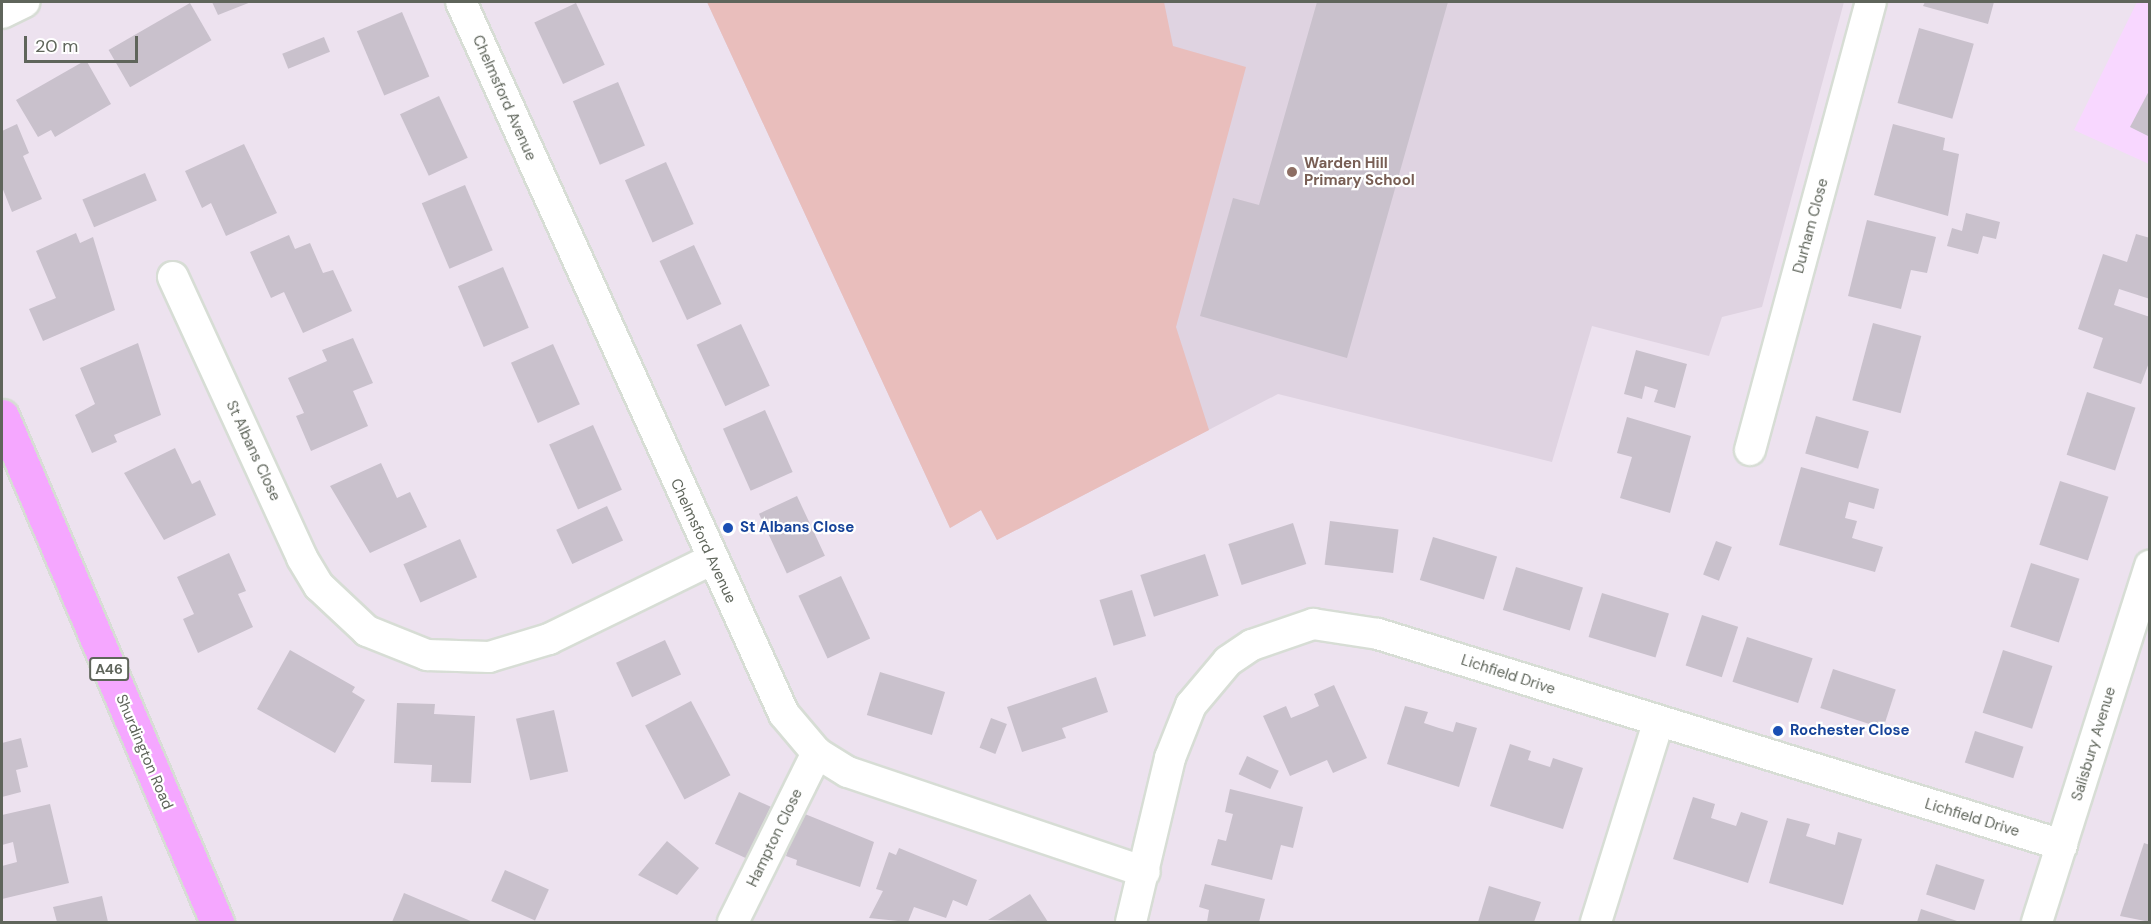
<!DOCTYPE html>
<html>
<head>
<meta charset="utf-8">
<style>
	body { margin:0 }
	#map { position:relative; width:2151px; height:924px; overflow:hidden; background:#ede2ef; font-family:"DM Sans",sans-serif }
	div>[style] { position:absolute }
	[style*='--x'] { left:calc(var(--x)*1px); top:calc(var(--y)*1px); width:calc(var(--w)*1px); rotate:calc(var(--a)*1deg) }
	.commercial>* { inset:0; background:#f8d7ff }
	.education>* { inset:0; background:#dfd3e1 }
	.green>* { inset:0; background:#e9bebc }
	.building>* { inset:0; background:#c9c1cc; transform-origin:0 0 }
	.roads { filter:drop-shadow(2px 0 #d7ddd5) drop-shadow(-2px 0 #d7ddd5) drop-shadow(0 2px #d7ddd5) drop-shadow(0 -2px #d7ddd5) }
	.street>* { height:30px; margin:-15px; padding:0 15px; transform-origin:15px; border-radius:15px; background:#fff }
	.primary>* { height:33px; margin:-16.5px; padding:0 16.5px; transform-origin:16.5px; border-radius:16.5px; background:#f5a7ff }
	.dots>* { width:16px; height:16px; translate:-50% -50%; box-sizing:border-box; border:3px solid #fff; border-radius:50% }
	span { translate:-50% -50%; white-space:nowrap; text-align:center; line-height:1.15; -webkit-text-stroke:4.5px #fff; paint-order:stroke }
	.shield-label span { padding:2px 4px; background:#fff; border:2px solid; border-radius:4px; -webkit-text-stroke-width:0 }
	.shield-label { font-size:14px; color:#5f655b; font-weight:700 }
	.street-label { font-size:15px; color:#5f655b }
	.education-label { font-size:15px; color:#785e54; font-weight:700 }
	.left { translate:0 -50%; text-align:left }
	.transit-label { font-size:15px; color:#164399; font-weight:700 }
	.frame { position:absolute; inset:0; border:3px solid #5f655b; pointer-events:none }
	.scale { position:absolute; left:24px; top:36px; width:114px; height:27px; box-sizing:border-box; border:3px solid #5f655b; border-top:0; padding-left:8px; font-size:18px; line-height:21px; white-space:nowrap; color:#5f655b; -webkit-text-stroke:4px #fff; paint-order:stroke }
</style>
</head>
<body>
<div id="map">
	<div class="commercial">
		<i style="clip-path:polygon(2137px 2px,2149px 2px,2149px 164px,2074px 130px)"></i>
	</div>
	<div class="education">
		<i style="clip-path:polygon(707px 2px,1844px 2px,1762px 307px,1722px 317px,1709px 356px,1592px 326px,1552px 462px,1278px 394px,997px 540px,981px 510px,950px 528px)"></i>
	</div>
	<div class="green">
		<i style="clip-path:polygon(707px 2px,1164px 2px,1173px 46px,1246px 67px,1176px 327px,1209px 430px,997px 540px,981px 510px,950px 528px)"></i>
	</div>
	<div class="building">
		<i style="clip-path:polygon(212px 2px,251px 2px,218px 15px)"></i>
		<i style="clip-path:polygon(1317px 2px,1448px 2px,1347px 358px,1200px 316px,1233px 198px,1259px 205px)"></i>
		<i style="clip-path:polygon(1925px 2px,1994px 2px,1988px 24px,1923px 6px)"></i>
		<i style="left:190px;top:3px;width:43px;height:94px;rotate:60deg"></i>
		<i style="left:576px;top:3px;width:68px;height:46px;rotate:65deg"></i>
		<i style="left:402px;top:12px;width:70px;height:49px;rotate:67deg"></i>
		<i style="left:1919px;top:28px;width:57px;height:78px;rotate:16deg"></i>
		<i style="left:324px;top:37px;width:16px;height:45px;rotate:68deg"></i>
		<i style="clip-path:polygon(86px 60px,111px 104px,55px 137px,51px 130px,38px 137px,16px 100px)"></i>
		<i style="left:618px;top:82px;width:69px;height:49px;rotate:67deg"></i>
		<i style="clip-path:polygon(2150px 89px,2150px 137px,2130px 127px)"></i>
		<i style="left:439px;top:96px;width:68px;height:43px;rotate:65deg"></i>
		<i style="clip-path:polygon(17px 124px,29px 153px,23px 156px,42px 199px,12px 212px,2px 187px,2px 131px)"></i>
		<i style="clip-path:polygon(1893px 124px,1945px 138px,1943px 150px,1959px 154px,1948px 216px,1874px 195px)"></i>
		<i style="clip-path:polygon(244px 144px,277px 213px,226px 236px,211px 203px,202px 208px,185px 171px)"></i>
		<i style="left:666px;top:162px;width:68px;height:45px;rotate:66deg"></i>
		<i style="left:145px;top:173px;width:30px;height:68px;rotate:67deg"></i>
		<i style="left:465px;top:185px;width:71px;height:47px;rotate:67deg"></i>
		<i style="clip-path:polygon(1966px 213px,2000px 222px,1996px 239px,1983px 236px,1978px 254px,1947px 246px,1952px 228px,1962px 231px)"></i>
		<i style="clip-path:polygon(1867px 220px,1936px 237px,1927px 273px,1911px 270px,1901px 309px,1848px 296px)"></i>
		<i style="clip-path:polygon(76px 233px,80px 243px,93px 237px,115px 310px,43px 341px,29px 309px,56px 298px,36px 251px)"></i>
		<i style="clip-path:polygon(2136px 234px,2150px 238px,2150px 299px,2119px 289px,2114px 305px,2150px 317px,2150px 360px,2141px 384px,2093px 368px,2103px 338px,2078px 329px,2103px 254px,2127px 262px)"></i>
		<i style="clip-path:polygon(289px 235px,295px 249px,310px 243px,323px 273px,333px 270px,352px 311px,303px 333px,284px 292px,271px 298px,250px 252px)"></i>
		<i style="left:694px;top:245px;width:65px;height:38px;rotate:65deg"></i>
		<i style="left:503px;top:267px;width:66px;height:49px;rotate:67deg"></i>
		<i style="left:1873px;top:323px;width:50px;height:80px;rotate:15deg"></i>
		<i style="left:741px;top:324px;width:68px;height:49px;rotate:65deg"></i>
		<i style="clip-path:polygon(353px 338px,373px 383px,353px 391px,368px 426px,311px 451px,296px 416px,304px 413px,288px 378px,327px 361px,322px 350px)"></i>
		<i style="clip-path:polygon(138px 343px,161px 415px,114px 435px,117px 442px,92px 453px,75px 415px,95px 404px,80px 368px)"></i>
		<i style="left:553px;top:344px;width:66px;height:46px;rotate:66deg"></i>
		<i style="clip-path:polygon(1636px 350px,1687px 364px,1675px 408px,1654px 402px,1658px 390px,1645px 386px,1642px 399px,1624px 394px)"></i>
		<i style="left:2087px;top:392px;width:51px;height:66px;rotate:18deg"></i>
		<i style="left:765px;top:410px;width:68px;height:46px;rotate:66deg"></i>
		<i style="left:1816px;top:416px;width:55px;height:39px;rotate:16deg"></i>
		<i style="clip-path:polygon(1627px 417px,1691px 436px,1670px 513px,1620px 498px,1632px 457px,1617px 453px)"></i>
		<i style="left:593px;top:425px;width:71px;height:48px;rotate:66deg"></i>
		<i style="clip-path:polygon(175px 448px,192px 484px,200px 480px,216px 515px,164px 540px,124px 473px)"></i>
		<i style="clip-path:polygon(381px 463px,397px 498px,410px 492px,427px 527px,370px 553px,330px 486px)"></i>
		<i style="clip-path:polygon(1801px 467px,1879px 489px,1874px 509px,1849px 502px,1845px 518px,1857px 521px,1852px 538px,1883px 547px,1875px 572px,1779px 545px)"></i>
		<i style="left:2060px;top:481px;width:51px;height:67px;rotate:18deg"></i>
		<i style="left:797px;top:496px;width:66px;height:42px;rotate:65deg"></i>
		<i style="left:607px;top:506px;width:38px;height:56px;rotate:65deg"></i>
		<i style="left:1330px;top:521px;width:69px;height:44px;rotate:7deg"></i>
		<i style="left:1293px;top:523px;width:43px;height:68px;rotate:72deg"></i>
		<i style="left:1433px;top:537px;width:67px;height:45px;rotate:17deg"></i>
		<i style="left:460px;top:539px;width:42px;height:62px;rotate:66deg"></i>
		<i style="left:1716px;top:541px;width:17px;height:36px;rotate:21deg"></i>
		<i style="clip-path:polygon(229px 553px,246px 591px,238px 594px,253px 627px,198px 653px,183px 619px,194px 614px,177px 577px)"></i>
		<i style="left:1205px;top:554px;width:44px;height:68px;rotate:72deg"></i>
		<i style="left:2031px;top:563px;width:51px;height:67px;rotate:18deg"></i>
		<i style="left:1516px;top:567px;width:70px;height:45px;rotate:17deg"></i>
		<i style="left:841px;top:576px;width:69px;height:47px;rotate:65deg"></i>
		<i style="left:1132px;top:590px;width:48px;height:34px;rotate:73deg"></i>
		<i style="left:1602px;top:593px;width:70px;height:46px;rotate:17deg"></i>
		<i style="left:1702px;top:615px;width:38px;height:53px;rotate:18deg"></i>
		<i style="left:1747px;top:637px;width:69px;height:47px;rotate:18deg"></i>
		<i style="left:665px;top:640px;width:38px;height:54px;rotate:65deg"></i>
		<i style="clip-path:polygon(290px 650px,355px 687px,352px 692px,365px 700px,335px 753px,257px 709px)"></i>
		<i style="left:2003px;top:650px;width:52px;height:66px;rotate:18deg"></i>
		<i style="left:1833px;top:669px;width:66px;height:41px;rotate:18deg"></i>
		<i style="left:880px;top:672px;width:68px;height:45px;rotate:17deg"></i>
		<i style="clip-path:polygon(1096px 677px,1108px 712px,1062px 728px,1066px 738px,1022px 752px,1007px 707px)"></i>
		<i style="clip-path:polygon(1334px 685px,1367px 758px,1333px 773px,1327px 760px,1290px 776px,1263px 716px,1286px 706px,1291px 718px,1306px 712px,1319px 706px,1314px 694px)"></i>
		<i style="left:691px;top:701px;width:84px;height:52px;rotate:62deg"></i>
		<i style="clip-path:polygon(397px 703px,435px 704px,434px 714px,475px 716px,471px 783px,431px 782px,432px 765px,394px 763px)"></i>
		<i style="clip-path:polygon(1405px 706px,1428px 712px,1424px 723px,1439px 728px,1453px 732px,1456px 722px,1477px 728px,1459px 787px,1387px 764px)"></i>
		<i style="left:554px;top:710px;width:63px;height:39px;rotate:77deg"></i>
		<i style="left:991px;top:718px;width:17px;height:32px;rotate:21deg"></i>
		<i style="left:1975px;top:731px;width:51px;height:33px;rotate:18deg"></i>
		<i style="clip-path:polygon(21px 738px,28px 767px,16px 770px,21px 792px,2px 797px,2px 743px)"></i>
		<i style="clip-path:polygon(1510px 744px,1531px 751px,1528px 760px,1550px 767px,1553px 758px,1583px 768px,1563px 829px,1490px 806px)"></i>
		<i style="left:1247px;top:756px;width:35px;height:20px;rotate:25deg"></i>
		<i style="clip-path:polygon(1230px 789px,1303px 807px,1293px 848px,1281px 845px,1272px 880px,1211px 865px,1218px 839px,1226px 841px,1233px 814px,1225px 812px)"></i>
		<i style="left:739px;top:792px;width:35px;height:57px;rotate:25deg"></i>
		<i style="clip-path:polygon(1693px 797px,1715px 804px,1711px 818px,1736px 826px,1741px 812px,1768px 821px,1748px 883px,1673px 859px)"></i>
		<i style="clip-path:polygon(50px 804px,69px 883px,2px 899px,2px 866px,17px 862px,13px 842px,2px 845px,2px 815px)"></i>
		<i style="clip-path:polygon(800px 812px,874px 842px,860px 887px,796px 865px,797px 860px,786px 856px)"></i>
		<i style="clip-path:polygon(1787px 818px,1810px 824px,1806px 836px,1835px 845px,1838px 832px,1862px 839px,1843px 905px,1769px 883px)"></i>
		<i style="clip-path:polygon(667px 841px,699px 868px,677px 895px,638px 875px)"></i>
		<i style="clip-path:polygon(2144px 843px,2150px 845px,2150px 922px,2120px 916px)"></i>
		<i style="clip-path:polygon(899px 848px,977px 880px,967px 906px,953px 900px,946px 918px,914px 907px,908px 922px,869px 918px,883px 891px,876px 889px,889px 852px,896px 855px)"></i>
		<i style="left:1936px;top:864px;width:51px;height:32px;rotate:18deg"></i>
		<i style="left:505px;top:870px;width:48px;height:34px;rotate:24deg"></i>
		<i style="clip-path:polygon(1205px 884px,1265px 899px,1259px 922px,1207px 922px,1209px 910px,1199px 907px)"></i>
		<i style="clip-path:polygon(1489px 886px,1541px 902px,1534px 922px,1478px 922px)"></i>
		<i style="clip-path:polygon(404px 893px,473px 922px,392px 922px)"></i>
		<i style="clip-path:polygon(1030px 894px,1048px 922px,988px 920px)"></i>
		<i style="clip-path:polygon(102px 896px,108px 922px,57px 922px,53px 907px)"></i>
		<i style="clip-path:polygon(1921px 909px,1960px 922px,1917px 922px)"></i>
	</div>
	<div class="roads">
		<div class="street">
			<i style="--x:461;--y:2;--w:782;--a:65.6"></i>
			<i style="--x:784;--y:714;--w:51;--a:49.8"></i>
			<i style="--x:817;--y:753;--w:36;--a:32"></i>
			<i style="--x:848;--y:772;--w:313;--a:18.6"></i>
			<i style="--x:2;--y:13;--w:25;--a:-26"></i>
			<i style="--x:173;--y:277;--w:309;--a:65.3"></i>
			<i style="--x:302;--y:558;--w:33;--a:59"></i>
			<i style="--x:319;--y:586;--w:66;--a:43.2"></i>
			<i style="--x:367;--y:631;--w:65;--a:21.8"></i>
			<i style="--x:427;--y:655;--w:62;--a:1.8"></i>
			<i style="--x:489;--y:657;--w:63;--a:-16.7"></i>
			<i style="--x:549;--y:639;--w:180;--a:-26"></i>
			<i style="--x:1750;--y:450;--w:464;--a:-74.9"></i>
			<i style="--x:733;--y:922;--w:189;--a:-63.6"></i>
			<i style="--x:1131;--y:922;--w:169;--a:-76.6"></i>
			<i style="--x:1170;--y:758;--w:57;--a:-68.4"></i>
			<i style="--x:1191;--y:705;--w:57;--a:-49.9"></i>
			<i style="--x:1228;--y:661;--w:29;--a:-34"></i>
			<i style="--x:1252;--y:645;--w:65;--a:-19"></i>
			<i style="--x:1313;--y:624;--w:66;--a:8.7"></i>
			<i style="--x:1378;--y:634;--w:716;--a:17.14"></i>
			<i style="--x:1596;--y:922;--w:208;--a:-72.7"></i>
			<i style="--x:2037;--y:922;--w:374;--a:-72.4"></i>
		</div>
		<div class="primary">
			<i style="--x:2;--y:416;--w:550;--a:66.98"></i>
		</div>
	</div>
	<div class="dots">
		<i style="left:1292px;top:172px;background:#8d6e63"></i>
		<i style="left:728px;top:528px;background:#1a4fb4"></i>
		<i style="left:1778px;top:731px;background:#1a4fb4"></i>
	</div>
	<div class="shield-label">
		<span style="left:109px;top:669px">A46</span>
	</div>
	<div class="street-label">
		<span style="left:504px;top:98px;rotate:66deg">Chelmsford Avenue</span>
		<span style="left:1811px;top:226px;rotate:-75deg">Durham Close</span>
		<span style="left:253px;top:451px;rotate:65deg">St Albans Close</span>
		<span style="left:703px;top:541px;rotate:65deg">Chelmsford Avenue</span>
		<span style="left:1508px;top:675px;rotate:18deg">Lichfield Drive</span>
		<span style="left:2094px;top:744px;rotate:-73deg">Salisbury Avenue</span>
		<span style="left:144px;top:752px;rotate:67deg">Shurdington Road</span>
		<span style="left:1972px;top:818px;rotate:17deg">Lichfield Drive</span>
		<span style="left:775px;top:838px;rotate:-64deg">Hampton Close</span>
	</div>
	<div class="education-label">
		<span class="left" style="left:1304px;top:172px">Warden Hill<br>Primary School</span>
	</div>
	<div class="transit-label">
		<span class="left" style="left:740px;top:528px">St Albans Close</span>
		<span class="left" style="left:1790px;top:731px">Rochester Close</span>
	</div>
	<div class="frame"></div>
	<div class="scale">20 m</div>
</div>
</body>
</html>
